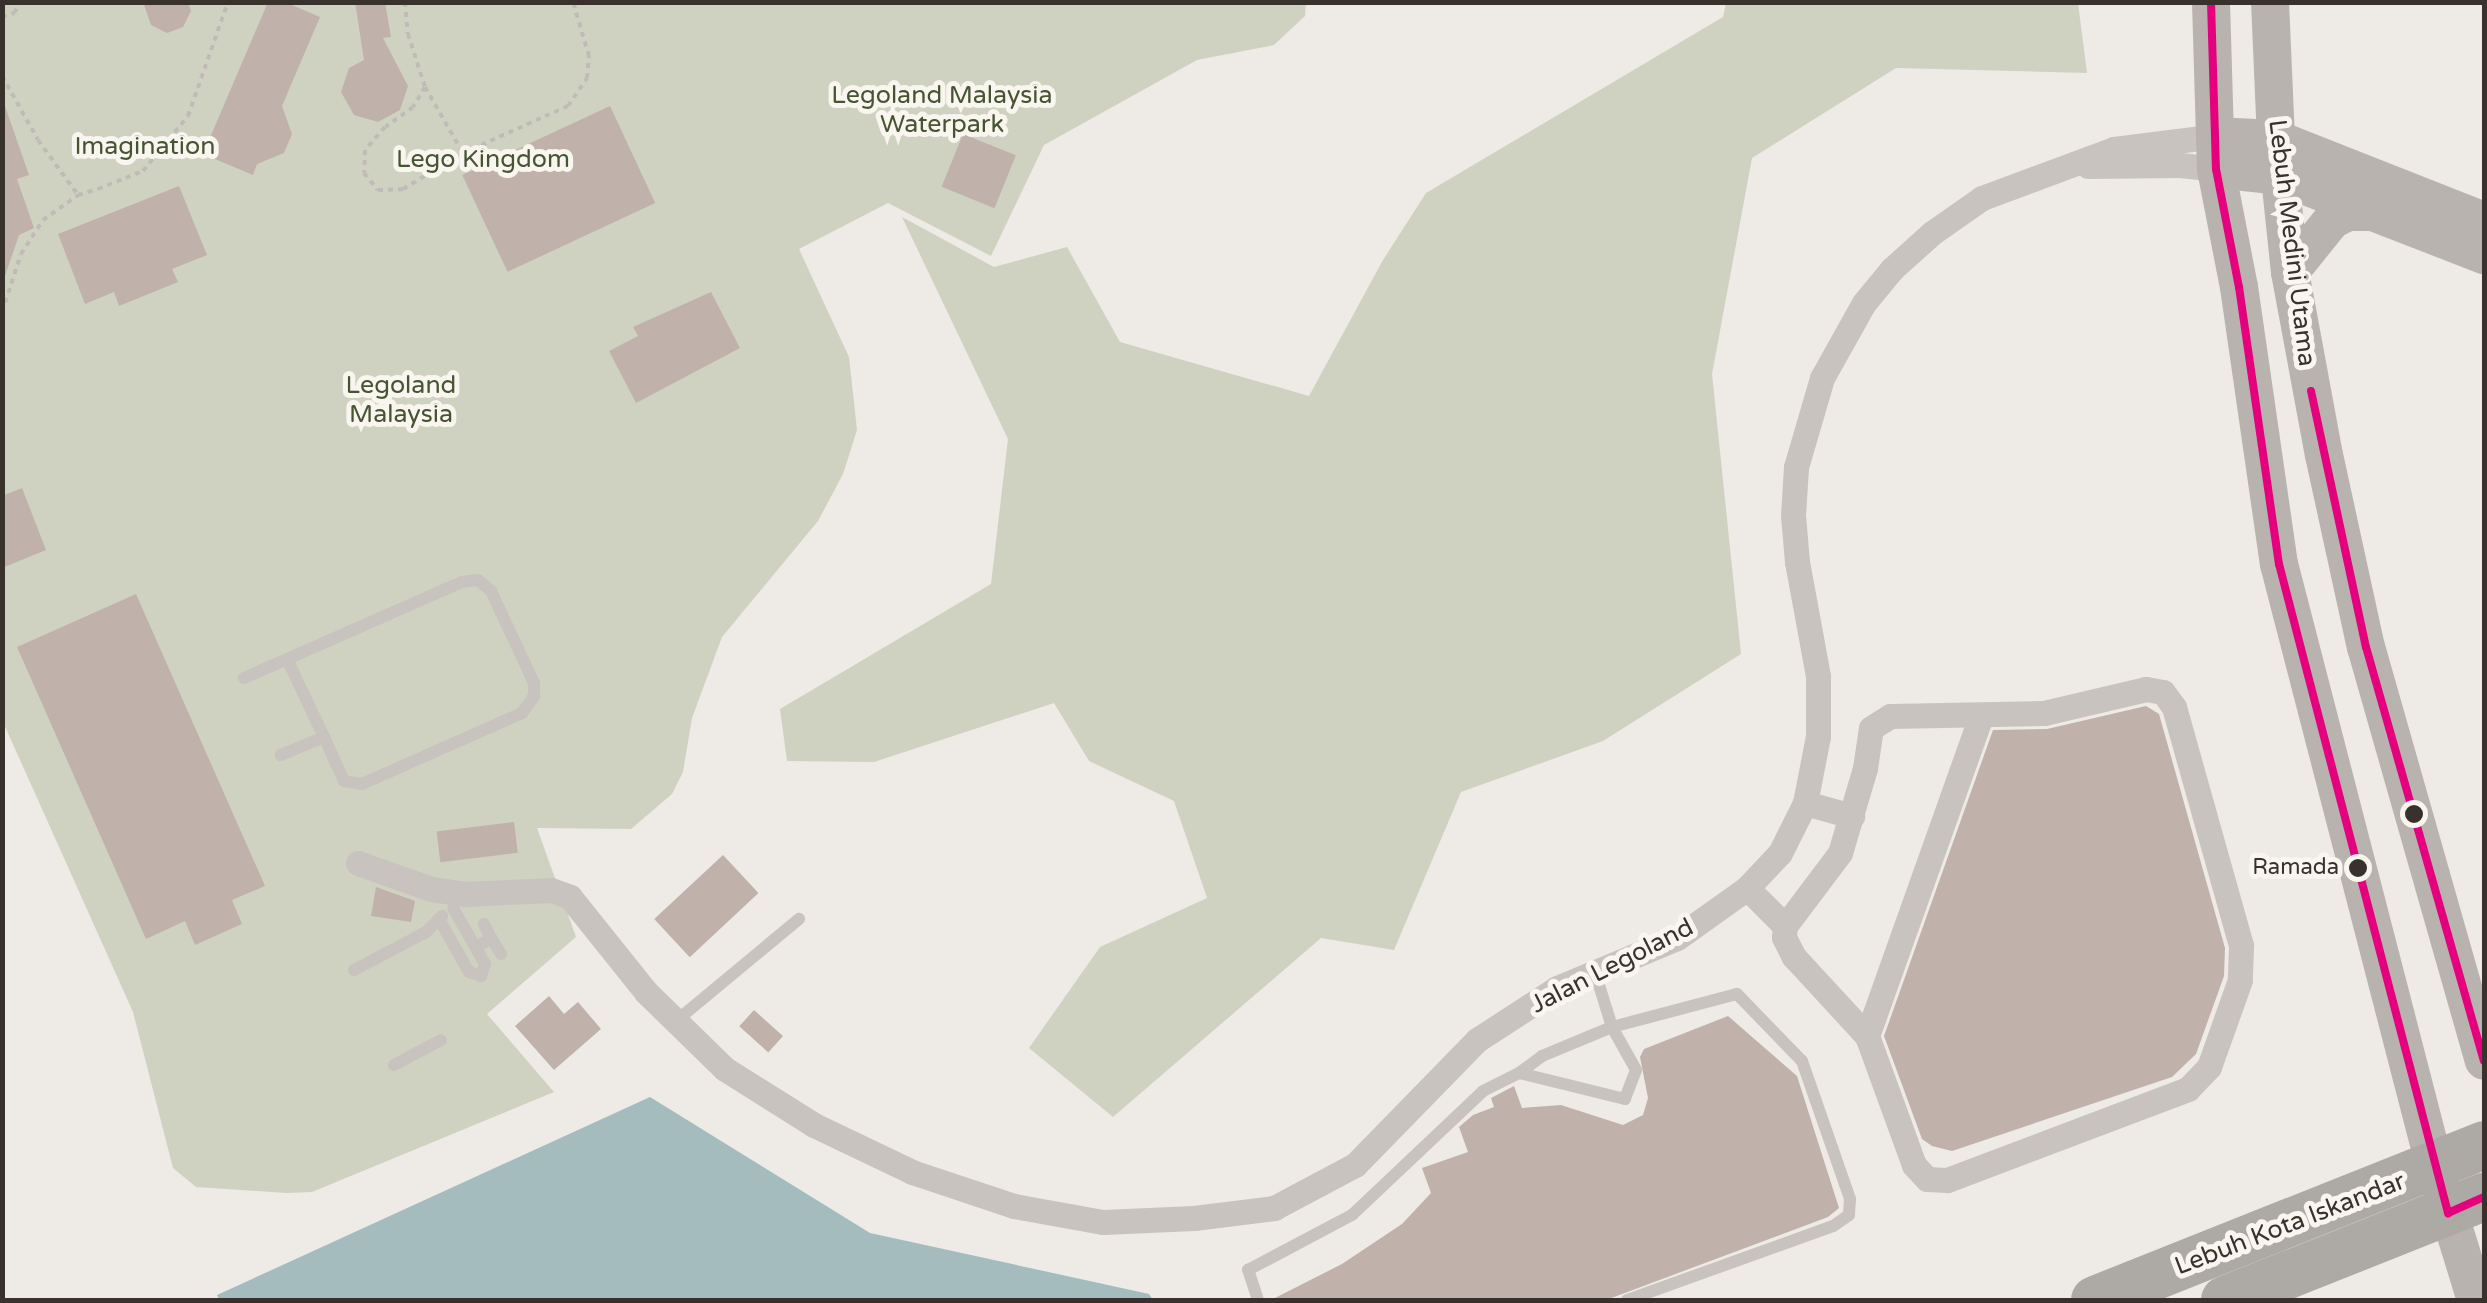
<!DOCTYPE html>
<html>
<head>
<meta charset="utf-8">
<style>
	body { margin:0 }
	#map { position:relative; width:2487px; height:1303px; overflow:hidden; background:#eeeae6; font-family:"Varela Round",sans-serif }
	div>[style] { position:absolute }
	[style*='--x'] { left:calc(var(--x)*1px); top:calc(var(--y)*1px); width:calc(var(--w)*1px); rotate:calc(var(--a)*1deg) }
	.green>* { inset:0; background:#cfd2c1 }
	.water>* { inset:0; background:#a4bcbd }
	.building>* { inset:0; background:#c0b1aa; transform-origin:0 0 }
	.path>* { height:4px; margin-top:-2px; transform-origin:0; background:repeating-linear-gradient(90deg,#c0bbb7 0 5px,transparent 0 10px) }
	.lane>* { height:12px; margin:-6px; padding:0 6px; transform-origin:6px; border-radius:6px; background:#c8c3be }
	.street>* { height:25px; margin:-12.5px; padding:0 12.5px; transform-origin:12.5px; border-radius:12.5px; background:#c8c3be }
	.secondary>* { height:38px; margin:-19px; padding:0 19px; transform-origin:19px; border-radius:19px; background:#b8b3af }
	.highway>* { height:48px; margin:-24px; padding:0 24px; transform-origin:24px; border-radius:24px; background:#ada9a5 }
	.bus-1>* { height:8px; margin:-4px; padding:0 4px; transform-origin:4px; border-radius:4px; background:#e5007d }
	.dots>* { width:28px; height:28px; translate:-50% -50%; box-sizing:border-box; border:5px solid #f9f5ef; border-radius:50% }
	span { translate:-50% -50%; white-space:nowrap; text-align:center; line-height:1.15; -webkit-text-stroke:10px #f9f5ef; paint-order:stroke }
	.bus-label { font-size:22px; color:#38312c }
	.right { translate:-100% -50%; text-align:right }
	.park-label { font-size:25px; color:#465433 }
	.street-label { font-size:25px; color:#38312c }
	.frame { position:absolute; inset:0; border:5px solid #38312c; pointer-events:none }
</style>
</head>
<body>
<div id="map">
	<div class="green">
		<i style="clip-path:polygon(2px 3px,1306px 3px,1305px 16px,1274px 45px,1197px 60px,1044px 145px,991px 256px,888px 203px,799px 249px,849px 357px,857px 430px,843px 474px,818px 521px,722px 637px,692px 718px,683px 772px,672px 794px,631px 829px,537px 828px,576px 937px,487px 1014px,554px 1092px,312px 1192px,286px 1193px,196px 1187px,173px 1168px,133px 1012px,3px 722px)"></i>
		<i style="clip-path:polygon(1726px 3px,2078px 3px,2087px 73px,1896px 68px,1752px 158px,1712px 374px,1741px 654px,1603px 741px,1461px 792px,1394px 950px,1321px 938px,1113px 1117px,1029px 1048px,1100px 947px,1207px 898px,1174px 801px,1089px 761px,1054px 703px,874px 762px,787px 761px,780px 709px,991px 584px,1008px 439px,902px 217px,994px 267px,1067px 247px,1120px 342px,1309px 396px,1383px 260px,1426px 193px,1723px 17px)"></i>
	</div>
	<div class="water">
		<i style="clip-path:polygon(650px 1097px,870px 1233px,1149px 1294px,1153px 1300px,219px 1300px,217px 1295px)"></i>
	</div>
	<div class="building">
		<i style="clip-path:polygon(143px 2px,188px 2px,191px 11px,183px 27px,167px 33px,151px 25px)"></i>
		<i style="clip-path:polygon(268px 2px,285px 2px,320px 17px,282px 106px,292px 134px,284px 153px,257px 164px,253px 175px,203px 154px)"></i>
		<i style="clip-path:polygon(355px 2px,385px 2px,391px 37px,383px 38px,408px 86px,400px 110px,378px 122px,354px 115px,341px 92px,349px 68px,364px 60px)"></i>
		<i style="clip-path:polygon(5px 106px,29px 175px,17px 179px,34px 228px,19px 235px,5px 276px)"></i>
		<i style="left:610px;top:106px;width:107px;height:163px;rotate:65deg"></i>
		<i style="left:963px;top:134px;width:57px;height:57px;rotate:22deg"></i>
		<i style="clip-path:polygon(179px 186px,207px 255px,172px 269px,178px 282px,119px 306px,114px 292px,85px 304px,58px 234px)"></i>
		<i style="clip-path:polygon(711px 292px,740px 348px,636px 403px,609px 351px,638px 336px,633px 327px)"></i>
		<i style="clip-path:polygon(22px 488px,46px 550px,2px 568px,2px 496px)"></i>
		<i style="clip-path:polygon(136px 594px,265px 886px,232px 900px,242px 924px,195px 945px,185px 921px,146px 939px,17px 647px)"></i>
		<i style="clip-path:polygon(2146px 706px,2159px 714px,2225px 948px,2224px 976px,2196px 1054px,2172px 1077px,1952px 1151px,1932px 1146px,1922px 1139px,1884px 1036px,1993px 730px,2047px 729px)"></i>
		<i style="left:514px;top:822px;width:31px;height:78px;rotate:83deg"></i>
		<i style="left:723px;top:855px;width:52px;height:94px;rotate:47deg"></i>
		<i style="clip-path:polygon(376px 887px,415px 901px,411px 922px,371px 916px)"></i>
		<i style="clip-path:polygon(549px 996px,564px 1014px,578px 1002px,601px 1029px,554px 1070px,515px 1026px)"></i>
		<i style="left:754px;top:1010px;width:39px;height:22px;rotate:42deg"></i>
		<i style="clip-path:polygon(1728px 1016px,1797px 1076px,1839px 1208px,1828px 1217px,1606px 1300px,1271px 1300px,1342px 1264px,1402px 1224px,1431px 1193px,1422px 1168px,1468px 1152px,1459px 1127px,1473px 1115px,1494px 1107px,1491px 1098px,1514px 1086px,1522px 1108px,1561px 1105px,1623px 1125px,1643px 1115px,1648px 1098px,1640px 1057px,1644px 1049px)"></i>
	</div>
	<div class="path">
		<i style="--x:405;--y:2;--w:32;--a:85"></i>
		<i style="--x:408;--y:34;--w:56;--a:72.2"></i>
		<i style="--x:425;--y:87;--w:76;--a:60.1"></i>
		<i style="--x:2;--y:17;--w:13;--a:-18"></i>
		<i style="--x:14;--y:13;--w:13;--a:-58"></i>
		<i style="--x:2;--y:76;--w:73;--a:60.6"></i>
		<i style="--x:38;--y:140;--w:68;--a:54"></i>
		<i style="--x:78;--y:195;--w:21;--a:-17"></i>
		<i style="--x:98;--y:189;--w:48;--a:-21.8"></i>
		<i style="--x:143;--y:171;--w:71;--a:-50.7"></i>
		<i style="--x:188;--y:116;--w:121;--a:-70.7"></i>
		<i style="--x:425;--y:87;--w:23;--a:121"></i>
		<i style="--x:413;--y:107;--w:34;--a:144"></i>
		<i style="--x:385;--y:127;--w:30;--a:131"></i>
		<i style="--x:365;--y:150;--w:23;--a:92"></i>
		<i style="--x:364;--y:173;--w:22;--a:51"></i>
		<i style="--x:378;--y:190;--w:25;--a:-2"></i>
		<i style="--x:403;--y:189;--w:70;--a:-31"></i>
		<i style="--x:463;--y:153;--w:115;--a:-24.1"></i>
		<i style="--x:568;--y:106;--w:34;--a:-56"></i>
		<i style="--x:587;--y:78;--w:22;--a:-85"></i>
		<i style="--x:589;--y:56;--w:56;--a:-106.5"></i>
		<i style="--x:2;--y:312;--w:61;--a:-71.9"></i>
		<i style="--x:21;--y:254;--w:40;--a:-57.1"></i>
		<i style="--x:43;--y:220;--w:43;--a:-35.5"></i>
	</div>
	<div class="lane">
		<i style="--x:287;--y:659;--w:86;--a:64.6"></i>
		<i style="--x:244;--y:678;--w:238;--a:-23.8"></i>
		<i style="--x:462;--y:582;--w:16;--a:-7"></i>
		<i style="--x:478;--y:580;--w:17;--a:40"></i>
		<i style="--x:491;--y:591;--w:102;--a:64.9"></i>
		<i style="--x:534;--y:683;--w:13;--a:90"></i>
		<i style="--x:534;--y:696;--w:21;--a:125"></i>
		<i style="--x:522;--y:713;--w:175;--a:156.1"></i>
		<i style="--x:362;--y:784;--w:18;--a:-171"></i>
		<i style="--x:344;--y:781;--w:48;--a:-114.4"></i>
		<i style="--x:324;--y:737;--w:47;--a:157.3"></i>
		<i style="--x:439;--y:919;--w:61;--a:60.5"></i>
		<i style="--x:469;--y:972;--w:13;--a:18"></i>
		<i style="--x:481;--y:976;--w:13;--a:-72"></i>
		<i style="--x:485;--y:964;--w:64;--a:-119.7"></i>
		<i style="--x:491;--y:938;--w:19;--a:58"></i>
		<i style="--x:477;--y:947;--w:17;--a:-33"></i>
		<i style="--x:491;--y:938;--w:16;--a:-117"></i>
		<i style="--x:354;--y:970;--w:81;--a:-27.8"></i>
		<i style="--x:426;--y:932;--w:23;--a:-45"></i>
		<i style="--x:1595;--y:972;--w:58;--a:72.8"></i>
		<i style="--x:1612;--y:1027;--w:49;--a:60.8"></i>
		<i style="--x:1636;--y:1070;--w:31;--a:111"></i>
		<i style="--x:1625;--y:1099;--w:109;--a:-166.2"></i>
		<i style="--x:1519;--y:1073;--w:29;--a:-36"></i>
		<i style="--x:1542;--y:1056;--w:76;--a:-22.5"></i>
		<i style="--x:1612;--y:1027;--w:129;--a:-14.8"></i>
		<i style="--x:1737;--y:994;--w:93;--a:45.9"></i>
		<i style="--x:1802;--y:1061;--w:146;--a:70.8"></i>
		<i style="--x:1850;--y:1199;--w:16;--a:94"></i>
		<i style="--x:1849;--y:1215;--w:19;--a:145"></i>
		<i style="--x:1833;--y:1226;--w:219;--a:160.2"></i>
		<i style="--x:676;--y:1021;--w:160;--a:-39.7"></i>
		<i style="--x:394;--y:1065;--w:53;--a:-28"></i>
		<i style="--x:1258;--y:1300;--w:32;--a:-108"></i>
		<i style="--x:1248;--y:1270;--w:118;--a:-27.9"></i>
		<i style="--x:1352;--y:1215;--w:180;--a:-43.4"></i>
		<i style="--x:1483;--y:1091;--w:40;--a:-26.6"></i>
	</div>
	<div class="street">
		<i style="--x:2088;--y:166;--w:92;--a:-0.6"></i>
		<i style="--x:2180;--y:165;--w:36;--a:6"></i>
		<i style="--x:2146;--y:689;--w:17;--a:10"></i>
		<i style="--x:2163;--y:692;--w:19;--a:54"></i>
		<i style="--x:2174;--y:707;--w:248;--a:74.3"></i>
		<i style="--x:2241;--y:946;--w:34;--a:92"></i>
		<i style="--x:2240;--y:980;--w:92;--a:109.6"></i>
		<i style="--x:2209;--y:1067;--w:30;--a:134"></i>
		<i style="--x:2188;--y:1089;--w:258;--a:159.3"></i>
		<i style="--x:1947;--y:1180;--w:20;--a:-177"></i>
		<i style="--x:1927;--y:1179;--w:19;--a:-133"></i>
		<i style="--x:1914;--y:1165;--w:137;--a:-110"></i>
		<i style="--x:1867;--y:1036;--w:108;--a:-132.7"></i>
		<i style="--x:1794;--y:957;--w:22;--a:-117"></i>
		<i style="--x:1784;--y:937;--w:11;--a:-85"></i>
		<i style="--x:1785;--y:926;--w:91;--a:-53"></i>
		<i style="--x:1840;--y:853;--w:89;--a:-73.6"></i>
		<i style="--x:1865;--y:768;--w:40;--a:-81.5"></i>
		<i style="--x:1871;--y:728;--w:22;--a:-32"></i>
		<i style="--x:1890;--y:716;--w:154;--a:-1.1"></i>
		<i style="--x:2044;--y:713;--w:105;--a:-13.2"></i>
		<i style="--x:1805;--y:803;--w:49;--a:15.5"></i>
		<i style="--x:358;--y:863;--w:77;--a:19.6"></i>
		<i style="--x:431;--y:889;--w:35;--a:8"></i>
		<i style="--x:466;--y:894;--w:85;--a:-2.7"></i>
		<i style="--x:551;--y:890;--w:20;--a:20"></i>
		<i style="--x:570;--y:897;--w:122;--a:51.3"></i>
		<i style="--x:646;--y:992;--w:110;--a:44.3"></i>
		<i style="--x:725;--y:1069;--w:105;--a:32.2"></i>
		<i style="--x:814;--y:1125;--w:109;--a:25.6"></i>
		<i style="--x:912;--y:1172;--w:108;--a:18.4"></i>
		<i style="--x:1014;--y:1206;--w:90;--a:10.2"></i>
		<i style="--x:1103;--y:1222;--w:91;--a:-2.5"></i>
		<i style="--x:1194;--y:1218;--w:81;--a:-7.1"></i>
		<i style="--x:1274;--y:1208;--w:92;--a:-28"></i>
		<i style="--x:1355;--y:1165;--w:175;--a:-45.7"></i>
		<i style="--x:1477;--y:1040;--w:95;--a:-33"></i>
		<i style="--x:1557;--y:988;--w:130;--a:-22.6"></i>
		<i style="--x:1677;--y:938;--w:86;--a:-35.5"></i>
		<i style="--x:1747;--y:888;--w:48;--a:-46.7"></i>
		<i style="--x:1780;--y:853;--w:56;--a:-63.4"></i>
		<i style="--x:1805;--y:803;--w:68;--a:-79"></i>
		<i style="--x:1818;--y:736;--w:60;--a:-90"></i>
		<i style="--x:1818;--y:676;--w:116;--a:-100.4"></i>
		<i style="--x:1797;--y:562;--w:47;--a:-94.9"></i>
		<i style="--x:1793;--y:515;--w:48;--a:-86.4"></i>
		<i style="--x:1796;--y:467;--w:93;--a:-73.7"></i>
		<i style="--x:1822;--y:378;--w:86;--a:-60.8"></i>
		<i style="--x:1864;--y:303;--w:44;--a:-50.5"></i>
		<i style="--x:1892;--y:269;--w:54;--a:-42"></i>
		<i style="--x:1932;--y:233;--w:61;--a:-35"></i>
		<i style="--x:1982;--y:198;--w:141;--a:-20.4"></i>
		<i style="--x:2114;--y:149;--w:102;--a:-7.3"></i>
		<i style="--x:1747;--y:888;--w:54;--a:45"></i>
		<i style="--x:1867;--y:1036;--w:340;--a:-70.4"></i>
	</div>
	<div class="secondary">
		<i style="--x:2211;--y:2;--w:167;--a:88.3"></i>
		<i style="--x:2216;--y:169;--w:120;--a:79"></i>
		<i style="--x:2239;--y:287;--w:280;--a:81.8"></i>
		<i style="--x:2279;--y:564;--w:623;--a:75.5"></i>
		<i style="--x:2435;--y:1167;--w:139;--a:72.9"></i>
		<i style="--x:2270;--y:2;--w:137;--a:87.5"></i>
		<i style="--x:2276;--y:139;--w:134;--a:84"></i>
		<i style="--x:2290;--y:272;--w:186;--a:79.5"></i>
		<i style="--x:2324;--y:455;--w:197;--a:77.7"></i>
		<i style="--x:2366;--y:647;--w:430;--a:74.1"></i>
		<i style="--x:2215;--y:136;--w:61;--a:2.8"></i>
		<i style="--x:2276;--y:139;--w:224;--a:21.5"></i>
		<i style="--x:2216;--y:169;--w:64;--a:6.2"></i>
		<i style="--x:2280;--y:176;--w:219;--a:21.2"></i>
		<i style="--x:2290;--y:272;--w:67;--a:-51.1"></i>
		<i style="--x:2332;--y:220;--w:18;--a:-27"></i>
		<i style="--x:2348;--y:212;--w:26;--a:0"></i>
	</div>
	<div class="highway">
		<i style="--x:2095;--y:1300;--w:419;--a:-21.7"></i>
		<i style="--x:2225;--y:1300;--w:279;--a:-21.7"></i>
	</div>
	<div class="bus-1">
		<i style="--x:2211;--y:2;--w:167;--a:88.3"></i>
		<i style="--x:2216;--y:169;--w:120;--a:79"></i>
		<i style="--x:2239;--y:287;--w:280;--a:81.8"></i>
		<i style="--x:2279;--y:564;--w:671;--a:75.4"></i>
		<i style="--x:2448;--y:1213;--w:39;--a:-24"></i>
		<i style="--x:2311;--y:391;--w:262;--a:77.9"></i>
		<i style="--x:2366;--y:647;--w:430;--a:74.1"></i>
	</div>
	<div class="dots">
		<i style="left:2414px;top:814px;background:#38312c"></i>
		<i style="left:2358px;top:868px;background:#38312c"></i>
	</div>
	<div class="bus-label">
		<span class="right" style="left:2339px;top:868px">Ramada</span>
	</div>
	<div class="park-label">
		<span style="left:942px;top:110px">Legoland Malaysia<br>Waterpark</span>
		<span style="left:145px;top:146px">Imagination</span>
		<span style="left:483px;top:159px">Lego Kingdom</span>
		<span style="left:401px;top:400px">Legoland<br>Malaysia</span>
	</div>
	<div class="street-label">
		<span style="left:2292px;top:243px;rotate:83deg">Lebuh Medini Utama</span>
		<span style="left:1612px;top:966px;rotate:-27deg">Jalan Legoland</span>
		<span style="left:2290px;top:1224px;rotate:-21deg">Lebuh Kota Iskandar</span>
	</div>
	<div class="frame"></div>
</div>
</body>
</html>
